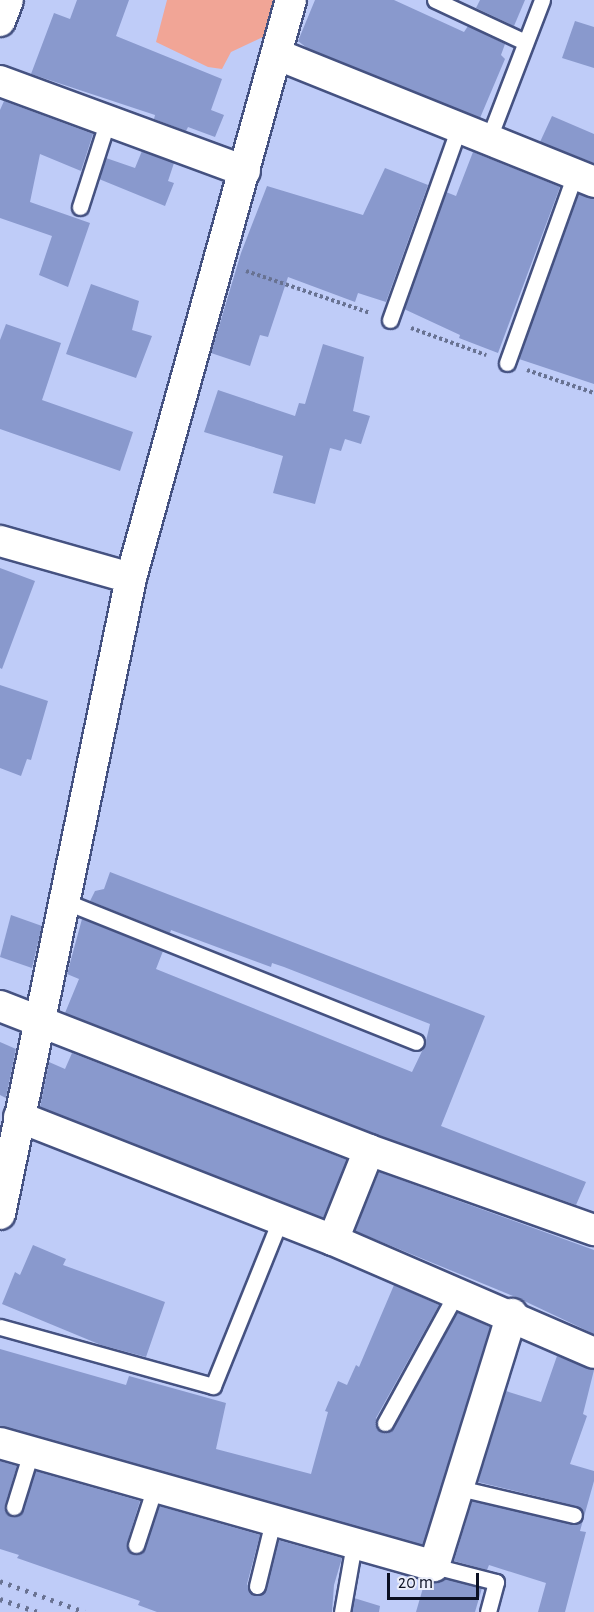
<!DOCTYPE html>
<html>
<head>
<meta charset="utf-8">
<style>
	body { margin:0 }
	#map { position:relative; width:594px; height:1612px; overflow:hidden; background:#bfccf8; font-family:"Alegreya Sans",sans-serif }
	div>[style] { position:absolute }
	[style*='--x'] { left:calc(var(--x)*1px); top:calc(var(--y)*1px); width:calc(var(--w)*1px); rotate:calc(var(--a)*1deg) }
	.green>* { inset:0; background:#f1a596 }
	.building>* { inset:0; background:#8999cd }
	.path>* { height:4px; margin-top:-2px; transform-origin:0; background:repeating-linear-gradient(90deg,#687292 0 3px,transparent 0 6px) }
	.roads { filter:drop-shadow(2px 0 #455281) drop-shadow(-2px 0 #455281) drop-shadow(0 2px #455281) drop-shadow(0 -2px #455281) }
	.lane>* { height:15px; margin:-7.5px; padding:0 7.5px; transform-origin:7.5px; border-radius:7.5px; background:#fff }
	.street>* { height:30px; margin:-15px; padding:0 15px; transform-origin:15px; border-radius:15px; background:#fff }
	.rail>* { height:4.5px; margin-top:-2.25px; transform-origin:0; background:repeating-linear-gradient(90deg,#697292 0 3px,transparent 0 9px) }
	span { translate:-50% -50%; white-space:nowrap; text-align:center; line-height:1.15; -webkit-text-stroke:6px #ebeefa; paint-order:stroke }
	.scale { position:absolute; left:387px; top:1573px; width:92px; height:27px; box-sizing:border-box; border:3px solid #0b1023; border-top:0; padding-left:8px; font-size:18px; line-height:21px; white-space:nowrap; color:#0b1023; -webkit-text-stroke:4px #ebeefa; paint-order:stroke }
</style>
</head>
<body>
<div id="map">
	<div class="green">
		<i style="clip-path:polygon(167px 0,273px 0,265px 36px,231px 52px,222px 69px,208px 67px,156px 42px)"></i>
	</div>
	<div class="building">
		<i style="clip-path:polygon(77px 0,129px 0,116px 36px,222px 79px,211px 110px,224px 115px,215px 137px,188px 127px,186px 131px,154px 119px,155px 115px,31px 74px,54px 13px,70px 19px)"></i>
		<i style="clip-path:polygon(315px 0,394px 0,464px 32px,468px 26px,505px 44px,501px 55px,505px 59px,480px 118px,307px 48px,298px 41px)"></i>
		<i style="clip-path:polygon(480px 0,525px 0,514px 26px,476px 8px)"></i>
		<i style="clip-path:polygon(575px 21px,594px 27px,594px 68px,562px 58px)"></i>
		<i style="clip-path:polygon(4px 101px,93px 134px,81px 171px,40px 154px,30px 202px,90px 223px,68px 287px,39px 275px,52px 236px,0 218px,0 110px)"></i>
		<i style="clip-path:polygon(552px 116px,594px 134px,594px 163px,540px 142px)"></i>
		<i style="clip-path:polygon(142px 151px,174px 163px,168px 181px,174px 183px,165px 206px,99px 179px,106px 158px,135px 168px)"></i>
		<i style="clip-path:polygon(473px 152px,560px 187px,498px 353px,459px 338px,460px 335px,404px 309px,446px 192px,456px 196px)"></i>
		<i style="clip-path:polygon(385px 168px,428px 185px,386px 302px,358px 293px,355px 302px,288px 277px,268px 337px,260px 335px,250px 366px,211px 353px,241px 253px,267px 186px,363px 215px)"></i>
		<i style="clip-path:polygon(578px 194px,594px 199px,594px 384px,519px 359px)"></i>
		<i style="clip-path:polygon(91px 284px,139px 301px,132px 330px,152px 336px,136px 378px,66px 354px)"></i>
		<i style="clip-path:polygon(6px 324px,61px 343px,42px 400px,133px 432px,120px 471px,0 429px,0 340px)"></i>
		<i style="clip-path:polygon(323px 344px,364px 357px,353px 411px,370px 416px,361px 444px,345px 439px,341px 451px,330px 448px,315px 504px,273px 493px,283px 456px,204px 432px,218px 390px,295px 416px,299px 403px,305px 404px)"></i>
		<i style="clip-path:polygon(0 568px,35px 581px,2px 669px,0 668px)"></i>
		<i style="clip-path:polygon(0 685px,48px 701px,31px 760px,27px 759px,21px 776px,0 768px)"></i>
		<i style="clip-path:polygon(110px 872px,485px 1016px,441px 1126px,586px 1182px,576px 1205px,375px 1134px,65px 1013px,79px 979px,67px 974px,82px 919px,163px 951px,156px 969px,412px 1072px,425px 1045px,430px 1024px,284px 967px,272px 963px,271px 967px,171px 930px,170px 933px,90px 901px,95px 891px,104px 889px)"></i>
		<i style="clip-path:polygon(11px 915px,42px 926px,32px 968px,0 957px)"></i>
		<i style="clip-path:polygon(0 1042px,16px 1049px,6px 1098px,0 1095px)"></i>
		<i style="clip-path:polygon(72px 1053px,347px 1160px,323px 1218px,40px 1107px,49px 1062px,65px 1069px)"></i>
		<i style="clip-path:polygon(379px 1172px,594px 1250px,594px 1334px,518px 1298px,355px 1231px)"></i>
		<i style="clip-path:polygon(33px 1245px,66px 1259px,63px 1265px,165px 1302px,146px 1357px,101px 1345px,2px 1304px,15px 1272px,20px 1275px)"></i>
		<i style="clip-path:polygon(394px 1285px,439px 1305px,376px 1418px,381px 1432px,394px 1428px,457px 1312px,490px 1327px,423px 1545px,0 1426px,0 1349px,126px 1385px,129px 1376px,226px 1403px,216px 1449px,311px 1474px,328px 1412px,325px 1411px,338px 1381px,347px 1385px,356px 1365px,359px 1367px)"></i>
		<i style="clip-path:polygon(557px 1356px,594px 1370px,583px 1414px,587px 1416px,570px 1464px,594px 1471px,594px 1481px,580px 1531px,586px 1532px,565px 1612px,538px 1612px,546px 1583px,489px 1565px,487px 1570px,454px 1561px,472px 1501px,572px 1524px,583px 1518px,576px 1506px,478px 1482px,506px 1391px,541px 1402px)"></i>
		<i style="clip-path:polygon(0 1461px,17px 1466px,5px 1505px,12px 1516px,23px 1510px,35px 1471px,140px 1501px,127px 1543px,134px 1554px,145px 1549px,159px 1506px,260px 1535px,247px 1584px,254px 1595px,266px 1589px,278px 1540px,342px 1558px,334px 1585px,332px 1612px,157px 1612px,138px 1605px,140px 1601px,17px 1558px,19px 1555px,0 1549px)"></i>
		<i style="clip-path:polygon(445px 1579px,482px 1588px,475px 1612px,416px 1612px,425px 1581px)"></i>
		<i style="clip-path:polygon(354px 1598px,380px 1606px,379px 1612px,352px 1612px)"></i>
	</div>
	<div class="path">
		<i style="--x:246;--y:271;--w:131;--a:18.7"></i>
		<i style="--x:411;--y:328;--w:80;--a:19.8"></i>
		<i style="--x:527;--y:370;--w:71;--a:18.9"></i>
	</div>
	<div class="roads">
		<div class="lane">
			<i style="--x:435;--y:0;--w:99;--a:25"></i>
			<i style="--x:489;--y:138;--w:148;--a:-69"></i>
			<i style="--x:80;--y:207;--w:91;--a:-72.2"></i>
			<i style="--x:390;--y:320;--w:207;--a:-70.3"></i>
			<i style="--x:507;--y:363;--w:201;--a:-70.2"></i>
			<i style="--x:64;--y:901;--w:379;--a:21.8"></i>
			<i style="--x:0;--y:1327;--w:221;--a:15.5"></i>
			<i style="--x:213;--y:1386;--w:181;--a:-68"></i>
			<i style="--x:385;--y:1423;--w:149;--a:-61.2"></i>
			<i style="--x:459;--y:1488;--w:118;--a:13.2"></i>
			<i style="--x:14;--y:1507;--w:58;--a:-72.8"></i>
			<i style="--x:136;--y:1545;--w:61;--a:-71.9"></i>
			<i style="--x:434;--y:1566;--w:64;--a:14.5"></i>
			<i style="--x:496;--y:1582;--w:31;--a:105"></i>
			<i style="--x:257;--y:1586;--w:67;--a:-76.2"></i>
			<i style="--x:342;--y:1612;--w:69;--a:-80"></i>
		</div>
		<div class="street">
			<i style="--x:0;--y:21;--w:22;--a:-69"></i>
			<i style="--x:276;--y:54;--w:343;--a:21.9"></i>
			<i style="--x:0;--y:81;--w:261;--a:20.2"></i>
			<i style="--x:0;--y:541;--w:136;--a:15.8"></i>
			<i style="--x:0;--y:1006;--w:396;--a:21.3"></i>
			<i style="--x:369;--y:1150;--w:97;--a:111.8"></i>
			<i style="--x:19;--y:1117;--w:337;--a:21.4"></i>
			<i style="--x:333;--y:1240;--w:284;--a:23.4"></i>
			<i style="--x:369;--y:1150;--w:239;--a:19.6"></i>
			<i style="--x:0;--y:1214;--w:649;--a:-78.36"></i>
			<i style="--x:131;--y:578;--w:600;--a:-74.53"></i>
			<i style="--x:0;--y:1443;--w:451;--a:15.8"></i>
			<i style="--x:434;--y:1566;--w:264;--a:-72.8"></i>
		</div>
	</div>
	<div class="rail">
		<i style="--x:0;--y:1581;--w:90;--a:20"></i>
		<i style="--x:0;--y:1599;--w:39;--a:19"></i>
	</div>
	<div class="scale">20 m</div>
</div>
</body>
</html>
